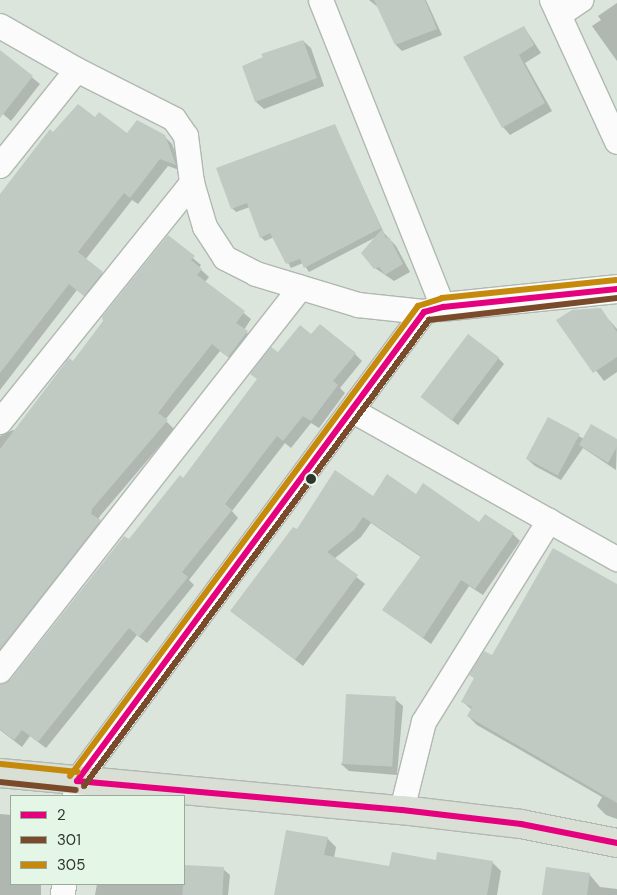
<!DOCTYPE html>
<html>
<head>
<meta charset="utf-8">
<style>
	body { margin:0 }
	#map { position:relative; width:617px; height:895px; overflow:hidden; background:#dbe5dc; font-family:"DM Sans",sans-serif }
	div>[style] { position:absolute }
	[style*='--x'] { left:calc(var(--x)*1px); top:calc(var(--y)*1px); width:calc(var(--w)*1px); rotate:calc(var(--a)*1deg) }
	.shadow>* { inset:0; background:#0003 }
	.building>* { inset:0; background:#c0cac3; transform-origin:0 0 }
	.roads { filter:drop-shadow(1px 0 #b1b8b2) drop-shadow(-1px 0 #b1b8b2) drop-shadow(0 1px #b1b8b2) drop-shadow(0 -1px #b1b8b2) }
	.street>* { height:24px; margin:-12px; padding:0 12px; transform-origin:12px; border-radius:12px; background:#fafbfa }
	.secondary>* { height:28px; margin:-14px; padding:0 14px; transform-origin:14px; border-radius:14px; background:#fafbfa }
	.primary>* { height:28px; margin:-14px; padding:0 14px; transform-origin:14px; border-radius:14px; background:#dadfd5 }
	.bus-1>* { height:6px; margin:-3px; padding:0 3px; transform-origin:3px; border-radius:3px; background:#e5007d }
	.bus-2>* { height:6px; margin:-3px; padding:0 3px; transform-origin:3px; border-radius:3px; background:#7a4b2a }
	.bus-3>* { height:6px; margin:-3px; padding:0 3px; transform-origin:3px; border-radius:3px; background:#c58a0c }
	.dots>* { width:14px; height:14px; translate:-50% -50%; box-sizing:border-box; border:2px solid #e4f6e6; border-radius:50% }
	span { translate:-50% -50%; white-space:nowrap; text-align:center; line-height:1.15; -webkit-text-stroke:4px #e4f6e6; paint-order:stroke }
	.legend { position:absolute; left:10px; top:795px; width:175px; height:90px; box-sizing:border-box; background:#e4f6e6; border:1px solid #9ba99d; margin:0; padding:6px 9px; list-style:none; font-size:15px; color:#2e352f }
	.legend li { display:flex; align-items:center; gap:10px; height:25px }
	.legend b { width:25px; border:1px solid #9ba99d }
</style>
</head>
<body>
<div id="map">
	<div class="shadow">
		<i style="clip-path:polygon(369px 0,426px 0,442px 35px,402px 51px,396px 45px,379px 8px)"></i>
		<i style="clip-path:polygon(617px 3px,617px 61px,592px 26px,601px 20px,598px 16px)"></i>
		<i style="clip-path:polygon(524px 27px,541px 53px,525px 63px,552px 111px,510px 135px,503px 127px)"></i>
		<i style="clip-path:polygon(303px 41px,311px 48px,324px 86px,264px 109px,256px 102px,244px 67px)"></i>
		<i style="clip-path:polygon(3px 54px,40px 84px,11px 121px,2px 113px,0 116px,0 57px)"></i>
		<i style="clip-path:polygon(95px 119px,127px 135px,164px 136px,172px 144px,182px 171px,168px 166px,138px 204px,132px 200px,85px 260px,109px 280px,92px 302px,77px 290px,0 390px,0 196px,53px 133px)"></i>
		<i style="clip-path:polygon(334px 125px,384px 233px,396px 246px,410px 272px,394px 281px,375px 268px,376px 237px,309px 272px,303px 263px,291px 268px,274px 237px,265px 241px,261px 237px,250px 207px,236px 212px,232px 208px)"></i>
		<i style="clip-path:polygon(168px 237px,201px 265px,199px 268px,209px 277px,205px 282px,251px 319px,244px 330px,255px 340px,236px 363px,220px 351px,165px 420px,174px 429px,100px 516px,98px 520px,107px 529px,0 665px,0 436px,13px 430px,16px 432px,73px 362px)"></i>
		<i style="clip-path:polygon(600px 310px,617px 329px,617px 372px,604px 381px,558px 321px)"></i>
		<i style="clip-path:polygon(311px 336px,355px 354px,362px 361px,340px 388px,345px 393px,319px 428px,311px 423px,291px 448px,285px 443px,232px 511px,238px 518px,189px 580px,194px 585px,147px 643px,137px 635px,46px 748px,30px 736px,22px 747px,0 730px,0 685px,12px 680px,184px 480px,278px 354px)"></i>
		<i style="clip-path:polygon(498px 358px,504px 364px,458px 425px,423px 397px)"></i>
		<i style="clip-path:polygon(548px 419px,584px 439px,617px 440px,616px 470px,583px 448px,561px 480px,535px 466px,527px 459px)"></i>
		<i style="clip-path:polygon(416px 495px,480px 524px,513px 534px,520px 541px,483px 595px,469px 586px,431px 644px,384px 610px,421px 557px,371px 523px,361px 537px,334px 559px,365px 584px,303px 666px,231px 611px,297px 531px,373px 498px)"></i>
		<i style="clip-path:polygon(617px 586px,617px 819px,606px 815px,597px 806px,602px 797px,477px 725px,468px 716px,472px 710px,462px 701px,492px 657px)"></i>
		<i style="clip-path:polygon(395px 699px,403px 706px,397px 775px,349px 771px,341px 764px)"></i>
		<i style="clip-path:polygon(0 814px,11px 815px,11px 884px,41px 884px,41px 895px,0 895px)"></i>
		<i style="clip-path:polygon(327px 838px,336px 847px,334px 858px,390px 868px,437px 861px,492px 862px,501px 871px,497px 895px,275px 895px)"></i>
		<i style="clip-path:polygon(184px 866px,223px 869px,230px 875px,228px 895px,95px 895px,97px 884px,184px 884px)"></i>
		<i style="clip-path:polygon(589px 874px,600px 887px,617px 889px,617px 895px,543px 895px)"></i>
	</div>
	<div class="building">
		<i style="clip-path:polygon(374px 0,425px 0,437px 29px,395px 45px)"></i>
		<i style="clip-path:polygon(524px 26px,534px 45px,519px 55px,545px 103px,502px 128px,463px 57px)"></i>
		<i style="clip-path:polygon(303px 40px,317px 78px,255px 102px,242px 66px,263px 57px,261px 54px)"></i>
		<i style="clip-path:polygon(0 50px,33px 76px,0 118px)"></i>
		<i style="clip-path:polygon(78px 104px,95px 117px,99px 112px,127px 133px,137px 120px,165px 135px,176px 165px,160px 159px,130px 198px,124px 193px,78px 252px,103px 272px,84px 296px,69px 284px,0 373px,0 194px,50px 129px,53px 132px)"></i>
		<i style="clip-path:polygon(335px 124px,381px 228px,304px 268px,300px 259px,286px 264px,270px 233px,260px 238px,247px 203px,231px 209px,216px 168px)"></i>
		<i style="clip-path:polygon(382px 229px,386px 238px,389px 237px,403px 264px,385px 275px,379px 267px,374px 269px,361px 253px)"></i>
		<i style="clip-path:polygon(168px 235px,195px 256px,191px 260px,202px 269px,197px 275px,245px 311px,236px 323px,248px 331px,228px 357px,212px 344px,174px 392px,158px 413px,168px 420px,92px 509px,91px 514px,101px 520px,0 649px,0 449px,69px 358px,73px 361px,103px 321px,102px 317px)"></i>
		<i style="clip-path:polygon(601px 308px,617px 332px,617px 357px,593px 373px,556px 320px,572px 310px)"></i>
		<i style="clip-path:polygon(320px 324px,356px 353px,333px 381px,338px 385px,311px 421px,303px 416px,283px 441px,277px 436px,225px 504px,232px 510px,182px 572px,188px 577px,139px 637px,129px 628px,38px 742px,22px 730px,14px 740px,0 729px,0 684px,11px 679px,124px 536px,129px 539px,180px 475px,183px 478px,257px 379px,250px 374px,271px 347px,278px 352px,300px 325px,311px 334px)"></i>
		<i style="left:468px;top:334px;width:39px;height:79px;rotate:37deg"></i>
		<i style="left:548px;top:417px;width:36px;height:47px;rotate:28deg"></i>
		<i style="clip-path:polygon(591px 424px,617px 439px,617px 447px,608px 463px,579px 445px)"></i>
		<i style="clip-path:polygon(335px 470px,373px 496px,387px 474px,416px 494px,423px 483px,479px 522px,485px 514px,514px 533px,475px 589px,461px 580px,423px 638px,382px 610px,421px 556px,363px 517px,354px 530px,327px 552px,358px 575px,295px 660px,230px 611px,293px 527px,297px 529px)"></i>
		<i style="clip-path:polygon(553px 548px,617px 584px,617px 803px,467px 716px,472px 707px,461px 702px,474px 678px,469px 675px,484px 651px,492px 655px)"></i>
		<i style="left:346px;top:694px;width:50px;height:70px;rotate:3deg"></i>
		<i style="clip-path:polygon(286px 830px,328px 837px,324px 855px,389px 866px,392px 852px,436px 860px,437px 852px,493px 861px,487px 895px,274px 895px)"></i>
		<i style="left:184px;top:865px;width:40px;height:30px;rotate:3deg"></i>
		<i style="clip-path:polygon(546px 867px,590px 873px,587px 895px,542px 895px)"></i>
	</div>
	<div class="roads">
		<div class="street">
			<i style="--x:552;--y:0;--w:156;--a:65.4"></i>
			<i style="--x:559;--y:15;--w:27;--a:-34"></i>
			<i style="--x:0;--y:26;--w:89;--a:29.7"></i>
			<i style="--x:77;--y:70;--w:109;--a:26.8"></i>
			<i style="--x:174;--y:119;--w:21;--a:55"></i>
			<i style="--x:186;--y:136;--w:47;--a:82.7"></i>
			<i style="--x:192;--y:183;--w:46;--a:73.5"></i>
			<i style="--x:205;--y:227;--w:37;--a:57"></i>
			<i style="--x:225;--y:258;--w:35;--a:27"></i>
			<i style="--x:256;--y:274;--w:107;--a:16.9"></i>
			<i style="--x:358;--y:305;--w:66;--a:6.1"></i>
			<i style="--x:0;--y:166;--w:123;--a:-51.3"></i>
			<i style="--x:353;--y:411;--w:303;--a:29.3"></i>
			<i style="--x:0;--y:422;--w:307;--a:-51.2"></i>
			<i style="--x:0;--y:671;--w:487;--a:-51.9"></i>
			<i style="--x:75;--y:796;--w:15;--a:-82"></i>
			<i style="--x:77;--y:781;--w:583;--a:-53.5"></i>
			<i style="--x:424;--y:312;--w:20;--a:-15"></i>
			<i style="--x:443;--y:307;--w:330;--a:-111.7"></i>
			<i style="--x:402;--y:810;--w:91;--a:-76"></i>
			<i style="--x:424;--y:722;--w:237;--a:-58.1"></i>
			<i style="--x:63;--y:895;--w:11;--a:-85"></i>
		</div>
		<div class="secondary">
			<i style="--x:443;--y:307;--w:175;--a:-5.9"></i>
		</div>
		<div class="primary">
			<i style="--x:0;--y:773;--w:404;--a:5.3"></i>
			<i style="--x:402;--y:810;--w:120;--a:6.7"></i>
			<i style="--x:521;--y:824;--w:98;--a:11.2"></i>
		</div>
	</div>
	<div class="bus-1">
		<i style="--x:77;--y:781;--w:583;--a:-53.5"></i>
		<i style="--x:424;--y:312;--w:20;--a:-15"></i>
		<i style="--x:443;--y:307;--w:175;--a:-5.9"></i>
		<i style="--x:77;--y:781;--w:326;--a:5.1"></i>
		<i style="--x:402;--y:810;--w:120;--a:6.7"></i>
		<i style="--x:521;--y:824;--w:98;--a:11.2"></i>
	</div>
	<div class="bus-2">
		<i style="--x:0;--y:782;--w:76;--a:6"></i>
		<i style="--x:84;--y:786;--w:580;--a:-53.49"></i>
		<i style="--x:429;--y:320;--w:189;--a:-6.7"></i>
	</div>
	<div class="bus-3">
		<i style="--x:1;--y:764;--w:77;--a:5.9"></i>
		<i style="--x:70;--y:776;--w:585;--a:-53.48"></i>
		<i style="--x:418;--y:306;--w:25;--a:-18"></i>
		<i style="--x:442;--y:298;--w:175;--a:-5.9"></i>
	</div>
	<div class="dots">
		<i style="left:311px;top:479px;background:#2e352f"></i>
	</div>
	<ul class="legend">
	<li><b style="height:6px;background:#e5007d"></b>2</li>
	<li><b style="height:6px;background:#7a4b2a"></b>301</li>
	<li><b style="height:6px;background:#c58a0c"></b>305</li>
	</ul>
</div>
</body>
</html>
